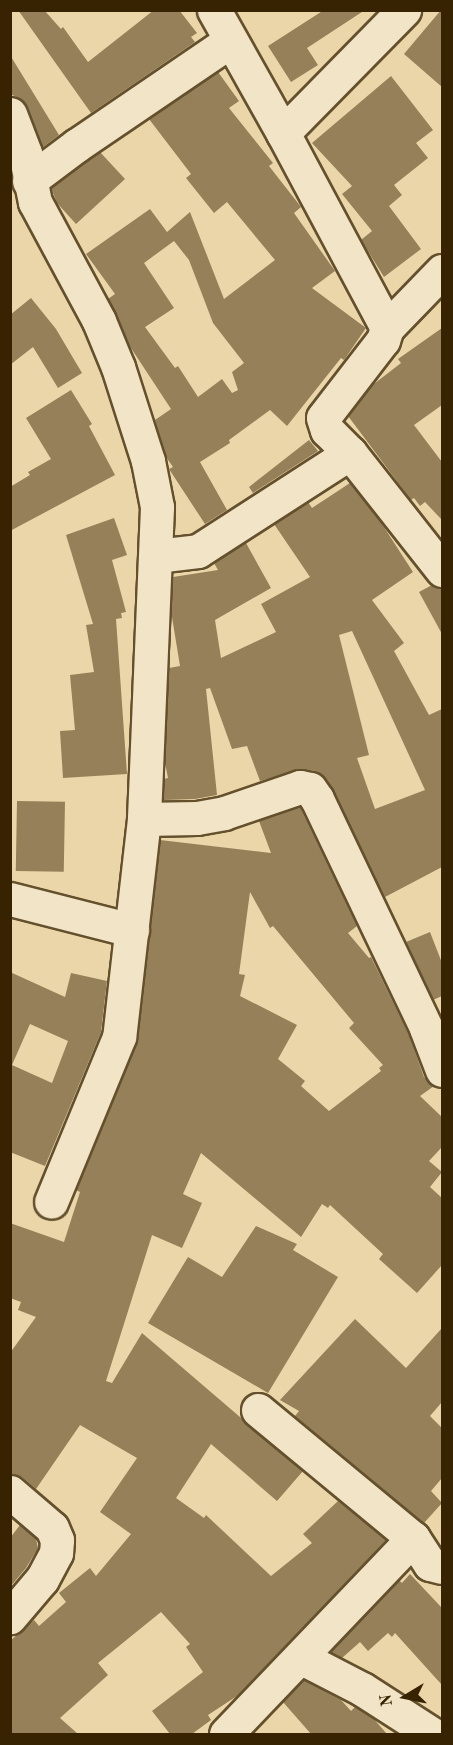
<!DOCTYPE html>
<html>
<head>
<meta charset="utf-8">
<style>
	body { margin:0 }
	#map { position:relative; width:453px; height:1745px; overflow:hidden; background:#ebd6a9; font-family:"Old Standard TT",serif }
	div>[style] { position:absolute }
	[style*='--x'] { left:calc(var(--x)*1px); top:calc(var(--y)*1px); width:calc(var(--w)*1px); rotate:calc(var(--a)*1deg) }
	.building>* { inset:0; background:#958059; transform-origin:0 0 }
	.roads { filter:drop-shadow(2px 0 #64502c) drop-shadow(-2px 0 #64502c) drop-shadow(0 2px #64502c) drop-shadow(0 -2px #64502c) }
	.minor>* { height:33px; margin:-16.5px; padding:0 16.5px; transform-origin:16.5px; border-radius:16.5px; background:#f2e4c7 }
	span { translate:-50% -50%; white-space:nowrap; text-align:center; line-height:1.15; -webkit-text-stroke:4.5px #f2e4c7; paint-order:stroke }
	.frame { position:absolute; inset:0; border:12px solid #372302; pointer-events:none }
	.north { position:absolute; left:375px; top:1667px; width:60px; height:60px; -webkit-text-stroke:4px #f2e4c7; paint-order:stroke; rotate:260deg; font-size:16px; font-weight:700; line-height:24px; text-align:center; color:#372302 }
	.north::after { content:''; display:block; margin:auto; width:21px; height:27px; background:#372302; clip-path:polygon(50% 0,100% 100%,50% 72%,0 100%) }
</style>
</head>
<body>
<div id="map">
	<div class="building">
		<i style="clip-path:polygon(18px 10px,44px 10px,61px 29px,63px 27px,88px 62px,154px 10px,179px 10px,197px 33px,191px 37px,195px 42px,91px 113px)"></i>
		<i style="clip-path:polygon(324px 10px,365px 10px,307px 48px,318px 65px,291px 82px,268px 46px)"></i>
		<i style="clip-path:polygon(441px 10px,442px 10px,442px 87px,404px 54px)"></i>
		<i style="clip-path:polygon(10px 55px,59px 135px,43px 147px,27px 107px,21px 99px,10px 94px)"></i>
		<i style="clip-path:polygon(evenodd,218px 72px,239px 101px,229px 108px,273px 163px,269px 166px,301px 207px,294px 213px,335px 271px,312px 288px,366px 328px,344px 360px,341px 358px,287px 426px,270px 410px,229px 440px,230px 443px,200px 462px,227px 510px,205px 524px,169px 469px,173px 467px,166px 457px,155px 420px,171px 409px,129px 345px,108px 299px,115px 294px,86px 254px,150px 209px,167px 232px,190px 212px,224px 299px,275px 260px,227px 202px,214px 213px,186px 178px,191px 174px,149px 119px,218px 72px,174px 241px,189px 260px,213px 323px,244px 363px,232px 372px,238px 390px,232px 393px,222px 379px,198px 397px,178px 366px,175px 368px,145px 327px,174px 308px,144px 263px,174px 241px)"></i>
		<i style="clip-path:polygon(391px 76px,433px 130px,416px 143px,428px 158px,394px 185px,402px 195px,389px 206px,421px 249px,384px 277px,361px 240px,372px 231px,342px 194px,352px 186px,312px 143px)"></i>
		<i style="clip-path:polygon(100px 152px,125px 179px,76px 224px,57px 203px,51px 188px)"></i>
		<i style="clip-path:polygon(31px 298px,56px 329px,82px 373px,58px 388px,33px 347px,10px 365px,10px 315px)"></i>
		<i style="clip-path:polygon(442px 328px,442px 405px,414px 425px,442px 462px,442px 520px,425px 502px,420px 506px,414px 498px,411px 500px,348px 416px,370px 387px,401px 363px,398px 359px)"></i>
		<i style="clip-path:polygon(71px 390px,92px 424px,89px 426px,115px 475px,10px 531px,10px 487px,30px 475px,28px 472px,51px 459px,26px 418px)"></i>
		<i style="clip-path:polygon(309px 440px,318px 451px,253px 493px,249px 487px)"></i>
		<i style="clip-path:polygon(evenodd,350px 483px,380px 521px,413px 572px,372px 600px,404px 643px,394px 651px,429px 715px,442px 709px,442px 867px,385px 897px,325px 778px,314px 771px,303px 769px,260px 781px,247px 746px,232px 749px,210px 688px,206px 689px,217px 795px,195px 799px,164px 800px,164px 779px,168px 778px,165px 763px,169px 668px,180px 666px,171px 611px,173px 577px,218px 570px,214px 563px,246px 543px,271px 588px,215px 620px,221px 658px,276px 632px,261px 604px,310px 577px,274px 524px,308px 502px,312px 508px,350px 483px,352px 631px,425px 790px,375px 809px,357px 758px,369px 755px,339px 635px,352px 631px)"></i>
		<i style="clip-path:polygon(114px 518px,127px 555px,112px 560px,126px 612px,121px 613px,122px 618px,116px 619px,127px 774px,63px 778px,60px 731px,75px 730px,70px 675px,94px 672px,86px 625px,93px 624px,66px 535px)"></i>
		<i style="clip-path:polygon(432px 585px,442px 588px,442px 634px,419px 592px)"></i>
		<i style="left:17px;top:801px;width:48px;height:70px;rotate:1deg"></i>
		<i style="clip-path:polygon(evenodd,300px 807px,357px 926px,348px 933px,369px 958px,371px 957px,409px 1035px,424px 1077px,434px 1086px,420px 1096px,442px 1117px,442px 1147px,429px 1161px,442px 1172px,430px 1187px,442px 1198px,442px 1265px,417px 1293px,379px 1259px,383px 1254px,330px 1205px,328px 1208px,322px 1204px,301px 1237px,201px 1153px,183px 1194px,202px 1203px,182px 1248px,152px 1235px,106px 1381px,112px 1383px,142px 1333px,303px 1471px,277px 1501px,211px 1444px,176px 1498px,204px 1518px,206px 1515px,271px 1576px,312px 1543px,303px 1534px,338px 1501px,386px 1540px,237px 1696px,208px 1715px,211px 1720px,192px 1734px,170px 1734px,152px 1711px,203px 1672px,186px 1647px,190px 1644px,161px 1612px,98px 1663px,108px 1675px,60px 1718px,78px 1734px,10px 1734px,10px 1641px,34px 1620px,39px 1626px,66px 1602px,59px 1593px,90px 1568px,96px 1576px,131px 1534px,100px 1512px,137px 1458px,80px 1425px,36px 1489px,22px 1477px,10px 1474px,10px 1353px,36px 1317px,18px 1310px,21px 1302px,10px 1298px,10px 1223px,64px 1242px,80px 1192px,76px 1190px,138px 1039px,160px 840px,271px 853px,259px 821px,300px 807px,250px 892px,270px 928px,273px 926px,354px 1023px,349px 1028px,383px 1065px,379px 1068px,381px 1071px,329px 1111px,301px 1086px,305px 1081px,278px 1059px,297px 1025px,240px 996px,245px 975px,239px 974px,250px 892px)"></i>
		<i style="clip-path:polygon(430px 932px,442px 963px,442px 996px,433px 1000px,406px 942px)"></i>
		<i style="clip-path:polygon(evenodd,10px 972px,65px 997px,71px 973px,107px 981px,101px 1032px,45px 1166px,10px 1152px,10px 972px,30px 1024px,68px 1041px,52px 1083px,12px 1065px,30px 1024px)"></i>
		<i style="clip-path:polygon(256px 1226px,297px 1244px,293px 1250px,338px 1277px,268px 1393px,148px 1323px,188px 1257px,222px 1277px)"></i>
		<i style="clip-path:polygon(355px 1319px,406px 1368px,442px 1328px,442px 1402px,430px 1416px,442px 1428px,442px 1478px,431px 1491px,442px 1503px,424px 1523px,295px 1416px,299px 1411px,280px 1400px)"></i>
		<i style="clip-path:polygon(20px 1525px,36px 1539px,38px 1548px,26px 1568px,10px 1587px,10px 1538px)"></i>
		<i style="clip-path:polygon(410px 1574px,442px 1608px,442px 1685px,395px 1633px,392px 1637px,388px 1633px,368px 1651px,360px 1642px,342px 1658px,330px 1652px,399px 1580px,402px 1583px)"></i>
		<i style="clip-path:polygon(304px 1680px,341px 1700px,351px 1711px,355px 1707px,373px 1718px,387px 1734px,311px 1734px,283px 1702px)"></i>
	</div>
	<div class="roads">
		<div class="minor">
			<i style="--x:214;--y:10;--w:141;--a:60.7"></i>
			<i style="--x:283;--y:133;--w:221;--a:61.9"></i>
			<i style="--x:10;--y:114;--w:42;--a:69"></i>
			<i style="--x:25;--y:153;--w:50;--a:78.5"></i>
			<i style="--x:35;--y:202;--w:135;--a:61.7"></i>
			<i style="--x:99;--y:321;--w:50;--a:67.6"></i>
			<i style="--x:118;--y:367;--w:99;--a:72.3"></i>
			<i style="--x:148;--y:461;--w:47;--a:78.9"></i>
			<i style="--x:157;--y:507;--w:312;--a:92.4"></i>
			<i style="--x:144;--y:819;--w:219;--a:96.5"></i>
			<i style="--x:119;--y:1037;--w:178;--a:112.4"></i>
			<i style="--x:283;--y:133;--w:173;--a:-45.5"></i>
			<i style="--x:29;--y:181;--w:60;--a:-36.9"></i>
			<i style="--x:77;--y:145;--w:185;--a:-34.2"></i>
			<i style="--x:442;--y:271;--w:79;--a:134"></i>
			<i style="--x:387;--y:328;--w:13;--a:108"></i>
			<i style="--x:383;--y:340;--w:98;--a:127.6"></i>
			<i style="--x:323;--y:418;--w:13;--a:72"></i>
			<i style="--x:327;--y:430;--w:33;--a:45"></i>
			<i style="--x:350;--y:453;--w:149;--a:51.8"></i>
			<i style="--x:156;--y:556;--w:42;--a:-6.8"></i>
			<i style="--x:198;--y:551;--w:181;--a:-32.8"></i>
			<i style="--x:144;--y:819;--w:53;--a:-1.1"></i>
			<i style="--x:197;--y:818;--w:27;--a:-10"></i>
			<i style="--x:224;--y:813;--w:80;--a:-18.9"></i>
			<i style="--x:300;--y:787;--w:10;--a:11"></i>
			<i style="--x:310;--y:789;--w:12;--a:55"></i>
			<i style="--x:317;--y:799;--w:254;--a:64.5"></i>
			<i style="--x:426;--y:1028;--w:45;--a:69.1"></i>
			<i style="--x:10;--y:899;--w:126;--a:14.3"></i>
			<i style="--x:258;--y:1410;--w:201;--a:39.6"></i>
			<i style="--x:413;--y:1538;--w:31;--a:57"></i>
			<i style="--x:430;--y:1564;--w:12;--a:14"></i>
			<i style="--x:10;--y:1492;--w:55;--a:40.6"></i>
			<i style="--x:52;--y:1528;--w:13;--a:67"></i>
			<i style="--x:57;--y:1540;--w:13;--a:94"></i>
			<i style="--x:56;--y:1553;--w:30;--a:118"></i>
			<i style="--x:42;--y:1579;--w:50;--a:130.1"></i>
			<i style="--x:300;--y:1657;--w:70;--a:27.3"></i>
			<i style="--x:362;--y:1689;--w:83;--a:32.7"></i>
			<i style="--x:226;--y:1734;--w:271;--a:-46.3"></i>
		</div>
	</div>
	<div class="frame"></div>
	<div class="north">N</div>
</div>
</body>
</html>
